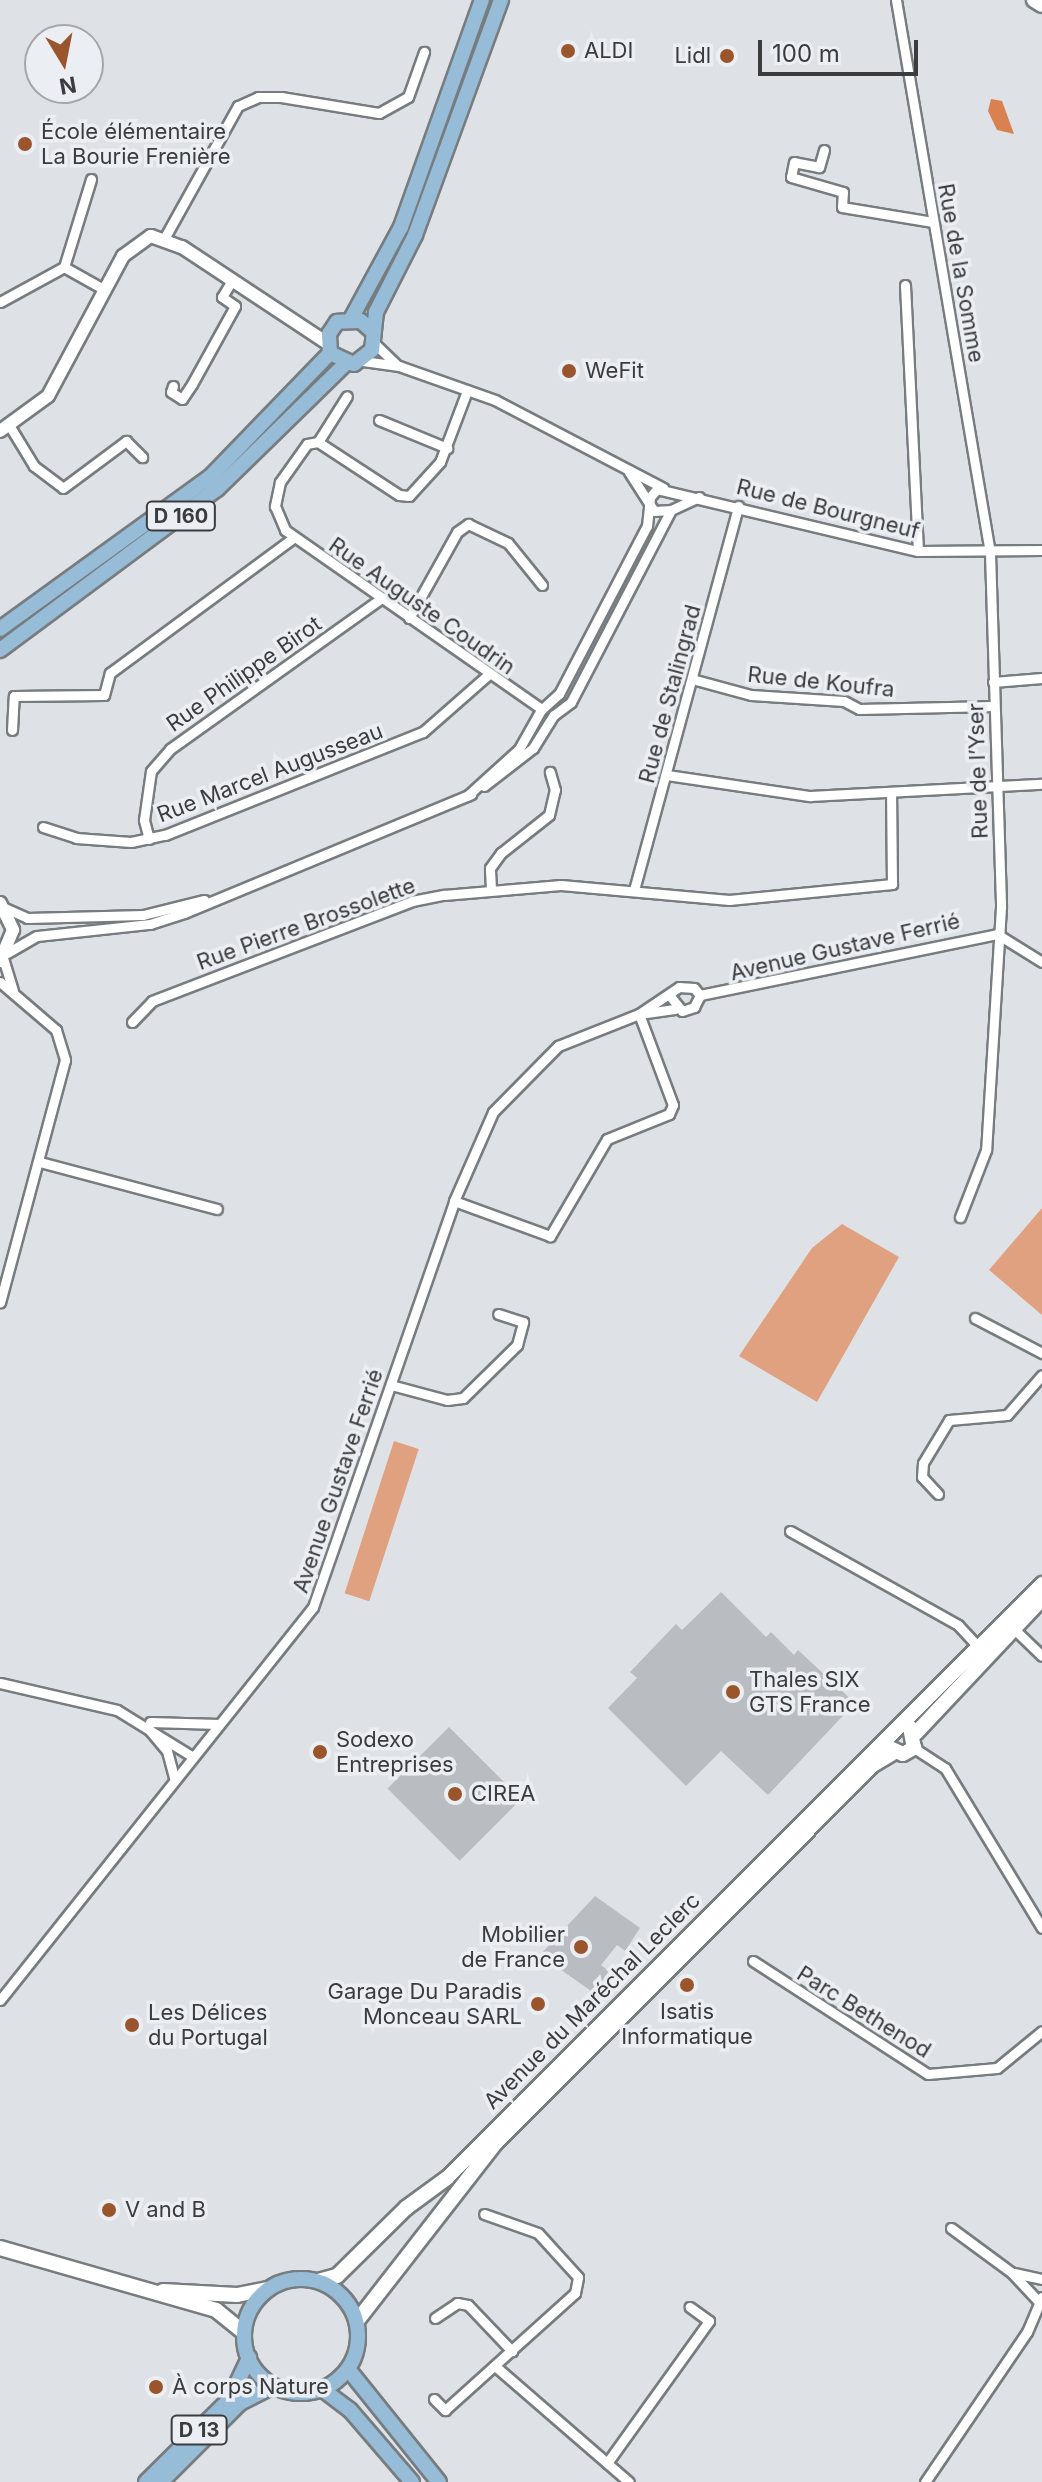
<!DOCTYPE html>
<html>
<head>
<meta charset="utf-8">
<style>
	body { margin:0 }
	#map { position:relative; width:1042px; height:2482px; overflow:hidden; background:#dee2e6; font-family:Inter,sans-serif }
	div>[style] { position:absolute }
	[style*='--x'] { left:calc(var(--x)*1px); top:calc(var(--y)*1px); width:calc(var(--w)*1px); rotate:calc(var(--a)*1deg) }
	.green>* { inset:0; background:#e0a180; transform-origin:0 0 }
	.water>* { inset:0; background:#da8151 }
	.building>* { inset:0; background:#b9bdc1; transform-origin:0 0 }
	.roads { filter:drop-shadow(2px 0 #777c7f) drop-shadow(-2px 0 #777c7f) drop-shadow(0 2px #777c7f) drop-shadow(0 -2px #777c7f) }
	.minor>* { height:9px; margin:-4.5px; padding:0 4.5px; transform-origin:4.5px; border-radius:4.5px; background:#fff }
	.tertiary>* { height:12px; margin:-6px; padding:0 6px; transform-origin:6px; border-radius:6px; background:#fff }
	.secondary>* { height:14px; margin:-7px; padding:0 7px; transform-origin:7px; border-radius:7px; background:#fff }
	.primary>* { height:14px; margin:-7px; padding:0 7px; transform-origin:7px; border-radius:7px; background:#97bcd8 }
	.primary>.ring { margin:-7px; padding:0; box-sizing:content-box; background:none; border:14px solid #97bcd8; border-radius:50% }
	.dots>* { width:22px; height:22px; translate:-50% -50%; box-sizing:border-box; border:4px solid #ebeff3; border-radius:50% }
	span { translate:-50% -50%; white-space:nowrap; text-align:center; line-height:1.15; -webkit-text-stroke:7px #ebeff3; paint-order:stroke }
	.shield-label span { padding:2px 6px; background:#ebeff3; border:2px solid; border-radius:6px; -webkit-text-stroke-width:0 }
	.shield-label { font-size:20px; color:#3b3c3e; font-weight:700 }
	.poi-label { font-size:22px; color:#3b3c3e }
	.left { translate:0 -50%; text-align:left }
	.right { translate:-100% -50%; text-align:right }
	.street-label { font-size:22px; color:#3b3c3e }
	.north { position:absolute; left:24px; top:24px; width:80px; height:80px; box-sizing:border-box; background:#ebeff3; border:2px solid #a5a7ab; border-radius:50%; rotate:170deg; font-size:22px; font-weight:700; line-height:32px; text-align:center; color:#3b3c3e }
	.north::after { content:''; display:block; margin:auto; width:28px; height:36px; background:#9b552d; clip-path:polygon(50% 0,100% 100%,50% 72%,0 100%) }
	.scale { position:absolute; left:758px; top:40px; width:160px; height:36px; box-sizing:border-box; border:4px solid #3b3c3e; border-top:0; padding-left:10px; font-size:24px; line-height:28px; white-space:nowrap; color:#3b3c3e; -webkit-text-stroke:6px #ebeff3; paint-order:stroke }
</style>
</head>
<body>
<div id="map">
	<div class="green">
		<i style="clip-path:polygon(1042px 1208px,1042px 1315px,989px 1270px)"></i>
		<i style="clip-path:polygon(842px 1224px,899px 1257px,817px 1402px,739px 1356px,812px 1248px)"></i>
		<i style="left:394px;top:1441px;width:26px;height:160px;rotate:18deg"></i>
	</div>
	<div class="water">
		<i style="clip-path:polygon(991px 99px,1002px 101px,1014px 134px,997px 130px,988px 111px)"></i>
	</div>
	<div class="building">
		<i style="clip-path:polygon(721px 1592px,766px 1637px,771px 1632px,794px 1655px,798px 1650px,855px 1703px,768px 1795px,721px 1751px,686px 1786px,608px 1708px,637px 1678px,630px 1672px,676px 1624px,682px 1630px)"></i>
		<i style="left:449px;top:1727px;width:102px;height:87px;rotate:45deg"></i>
		<i style="clip-path:polygon(595px 1896px,640px 1928px,625px 1951px,617px 1945px,601px 1965px,609px 1971px,594px 1993px,540px 1955px)"></i>
	</div>
	<div class="roads">
		<div class="minor">
			<i style="--x:896;--y:0;--w:561;--a:80.35"></i>
			<i style="--x:990;--y:553;--w:354;--a:88.2"></i>
			<i style="--x:1001;--y:907;--w:243;--a:93.5"></i>
			<i style="--x:986;--y:1150;--w:72;--a:111.2"></i>
			<i style="--x:824;--y:150;--w:18;--a:106"></i>
			<i style="--x:819;--y:167;--w:25;--a:-169"></i>
			<i style="--x:794;--y:162;--w:15;--a:101"></i>
			<i style="--x:791;--y:177;--w:54;--a:16.1"></i>
			<i style="--x:843;--y:192;--w:15;--a:94"></i>
			<i style="--x:842;--y:207;--w:92;--a:9.4"></i>
			<i style="--x:165;--y:237;--w:150;--a:-60.9"></i>
			<i style="--x:238;--y:106;--w:22;--a:-24"></i>
			<i style="--x:258;--y:97;--w:23;--a:0"></i>
			<i style="--x:281;--y:97;--w:99;--a:9.3"></i>
			<i style="--x:379;--y:113;--w:33;--a:-29"></i>
			<i style="--x:408;--y:97;--w:48;--a:-70.4"></i>
			<i style="--x:64;--y:267;--w:92;--a:-72.9"></i>
			<i style="--x:905;--y:285;--w:266;--a:87.2"></i>
			<i style="--x:0;--y:302;--w:73;--a:-28.7"></i>
			<i style="--x:64;--y:267;--w:47;--a:29.3"></i>
			<i style="--x:373;--y:342;--w:32;--a:44"></i>
			<i style="--x:363;--y:361;--w:36;--a:8"></i>
			<i style="--x:399;--y:366;--w:102;--a:19.5"></i>
			<i style="--x:495;--y:400;--w:190;--a:27.6"></i>
			<i style="--x:173;--y:386;--w:6;--a:108"></i>
			<i style="--x:171;--y:392;--w:13;--a:32"></i>
			<i style="--x:182;--y:399;--w:18;--a:-56"></i>
			<i style="--x:192;--y:384;--w:89;--a:-61.1"></i>
			<i style="--x:235;--y:306;--w:16;--a:-145"></i>
			<i style="--x:222;--y:297;--w:21;--a:-59"></i>
			<i style="--x:379;--y:420;--w:74;--a:22.4"></i>
			<i style="--x:9;--y:425;--w:48;--a:58.6"></i>
			<i style="--x:34;--y:466;--w:36;--a:37"></i>
			<i style="--x:63;--y:488;--w:79;--a:-36.7"></i>
			<i style="--x:126;--y:441;--w:23;--a:45"></i>
			<i style="--x:318;--y:442;--w:11;--a:170"></i>
			<i style="--x:307;--y:444;--w:47;--a:125.4"></i>
			<i style="--x:280;--y:482;--w:25;--a:102"></i>
			<i style="--x:275;--y:506;--w:26;--a:67"></i>
			<i style="--x:285;--y:530;--w:313;--a:34.9"></i>
			<i style="--x:318;--y:442;--w:97;--a:33.2"></i>
			<i style="--x:399;--y:495;--w:10;--a:6"></i>
			<i style="--x:409;--y:496;--w:46;--a:-47.6"></i>
			<i style="--x:440;--y:462;--w:76;--a:-69.2"></i>
			<i style="--x:318;--y:442;--w:54;--a:-57.8"></i>
			<i style="--x:629;--y:472;--w:46;--a:57.3"></i>
			<i style="--x:654;--y:511;--w:17;--a:-3"></i>
			<i style="--x:409;--y:618;--w:98;--a:-60.8"></i>
			<i style="--x:457;--y:532;--w:14;--a:-36"></i>
			<i style="--x:468;--y:524;--w:44;--a:25.4"></i>
			<i style="--x:508;--y:543;--w:54;--a:51"></i>
			<i style="--x:692;--y:679;--w:61;--a:15.2"></i>
			<i style="--x:751;--y:695;--w:93;--a:3.7"></i>
			<i style="--x:844;--y:701;--w:17;--a:28"></i>
			<i style="--x:859;--y:709;--w:135;--a:-1.3"></i>
			<i style="--x:993;--y:682;--w:49;--a:-4.7"></i>
			<i style="--x:554;--y:715;--w:21;--a:-37"></i>
			<i style="--x:571;--y:702;--w:216;--a:-62.5"></i>
			<i style="--x:671;--y:510;--w:31;--a:-25"></i>
			<i style="--x:12;--y:730;--w:34;--a:-87"></i>
			<i style="--x:14;--y:696;--w:90;--a:-0.6"></i>
			<i style="--x:104;--y:695;--w:23;--a:-75"></i>
			<i style="--x:110;--y:673;--w:227;--a:-36.4"></i>
			<i style="--x:667;--y:775;--w:145;--a:8.4"></i>
			<i style="--x:810;--y:796;--w:232;--a:-3"></i>
			<i style="--x:484;--y:786;--w:62;--a:-37.8"></i>
			<i style="--x:533;--y:748;--w:39;--a:-58"></i>
			<i style="--x:467;--y:796;--w:70;--a:-42.1"></i>
			<i style="--x:519;--y:749;--w:45;--a:-60.6"></i>
			<i style="--x:541;--y:710;--w:24;--a:-42"></i>
			<i style="--x:559;--y:694;--w:190;--a:-62.4"></i>
			<i style="--x:647;--y:526;--w:29;--a:-84"></i>
			<i style="--x:650;--y:497;--w:11;--a:-49"></i>
			<i style="--x:657;--y:489;--w:268;--a:13.4"></i>
			<i style="--x:918;--y:551;--w:124;--a:-0.5"></i>
			<i style="--x:43;--y:827;--w:35;--a:18"></i>
			<i style="--x:76;--y:838;--w:55;--a:4.2"></i>
			<i style="--x:131;--y:842;--w:35;--a:-12"></i>
			<i style="--x:165;--y:835;--w:278;--a:-21.8"></i>
			<i style="--x:423;--y:732;--w:88;--a:-41.3"></i>
			<i style="--x:149;--y:839;--w:20;--a:-105"></i>
			<i style="--x:144;--y:820;--w:49;--a:-81.9"></i>
			<i style="--x:151;--y:771;--w:29;--a:-49"></i>
			<i style="--x:170;--y:749;--w:258;--a:-35.5"></i>
			<i style="--x:491;--y:889;--w:21;--a:-93"></i>
			<i style="--x:490;--y:868;--w:19;--a:-54"></i>
			<i style="--x:501;--y:853;--w:61;--a:-38.4"></i>
			<i style="--x:549;--y:815;--w:26;--a:-77"></i>
			<i style="--x:555;--y:790;--w:19;--a:-106"></i>
			<i style="--x:634;--y:890;--w:398;--a:-74.8"></i>
			<i style="--x:5;--y:908;--w:24;--a:24"></i>
			<i style="--x:27;--y:918;--w:116;--a:-1.5"></i>
			<i style="--x:143;--y:915;--w:63;--a:-13.8"></i>
			<i style="--x:997;--y:934;--w:53;--a:31.9"></i>
			<i style="--x:7;--y:953;--w:34;--a:-30"></i>
			<i style="--x:37;--y:936;--w:114;--a:-6.1"></i>
			<i style="--x:150;--y:924;--w:36;--a:-18"></i>
			<i style="--x:184;--y:913;--w:311;--a:-22.5"></i>
			<i style="--x:3;--y:958;--w:34;--a:73"></i>
			<i style="--x:0;--y:982;--w:74;--a:40.6"></i>
			<i style="--x:56;--y:1030;--w:31;--a:73"></i>
			<i style="--x:65;--y:1060;--w:251;--a:105"></i>
			<i style="--x:700;--y:995;--w:303;--a:-11.6"></i>
			<i style="--x:670;--y:996;--w:19;--a:51"></i>
			<i style="--x:682;--y:1011;--w:13;--a:-18"></i>
			<i style="--x:694;--y:1007;--w:13;--a:-63"></i>
			<i style="--x:700;--y:995;--w:9;--a:-131"></i>
			<i style="--x:694;--y:988;--w:15;--a:-176"></i>
			<i style="--x:679;--y:987;--w:48;--a:146"></i>
			<i style="--x:639;--y:1014;--w:36;--a:-8"></i>
			<i style="--x:132;--y:1022;--w:29;--a:-46"></i>
			<i style="--x:152;--y:1001;--w:279;--a:-21"></i>
			<i style="--x:412;--y:901;--w:33;--a:-11"></i>
			<i style="--x:444;--y:895;--w:117;--a:-4.9"></i>
			<i style="--x:561;--y:885;--w:169;--a:5.1"></i>
			<i style="--x:729;--y:900;--w:164;--a:-5.6"></i>
			<i style="--x:892;--y:884;--w:90;--a:-90.6"></i>
			<i style="--x:40;--y:1162;--w:183;--a:14.9"></i>
			<i style="--x:975;--y:1318;--w:76;--a:27.6"></i>
			<i style="--x:391;--y:1385;--w:58;--a:15"></i>
			<i style="--x:447;--y:1400;--w:16;--a:-7"></i>
			<i style="--x:463;--y:1398;--w:76;--a:-44.5"></i>
			<i style="--x:517;--y:1345;--w:24;--a:-75"></i>
			<i style="--x:523;--y:1322;--w:26;--a:-162"></i>
			<i style="--x:938;--y:1494;--w:23;--a:-133"></i>
			<i style="--x:922;--y:1477;--w:14;--a:-86"></i>
			<i style="--x:923;--y:1463;--w:50;--a:-58.8"></i>
			<i style="--x:949;--y:1420;--w:58;--a:-4.9"></i>
			<i style="--x:1007;--y:1415;--w:53;--a:-48.8"></i>
			<i style="--x:790;--y:1531;--w:193;--a:29.2"></i>
			<i style="--x:958;--y:1625;--w:34;--a:47"></i>
			<i style="--x:1013;--y:1628;--w:40;--a:44"></i>
			<i style="--x:0;--y:1683;--w:120;--a:13"></i>
			<i style="--x:117;--y:1710;--w:89;--a:31.7"></i>
			<i style="--x:150;--y:1722;--w:69;--a:1.7"></i>
			<i style="--x:147;--y:1727;--w:31;--a:50"></i>
			<i style="--x:167;--y:1751;--w:30;--a:75"></i>
			<i style="--x:914;--y:1748;--w:37;--a:33"></i>
			<i style="--x:945;--y:1768;--w:187;--a:58.8"></i>
			<i style="--x:753;--y:1961;--w:208;--a:32.9"></i>
			<i style="--x:928;--y:2074;--w:69;--a:-5"></i>
			<i style="--x:997;--y:2068;--w:58;--a:-39.4"></i>
			<i style="--x:0;--y:2000;--w:502;--a:-51.46"></i>
			<i style="--x:313;--y:1607;--w:430;--a:-70.8"></i>
			<i style="--x:454;--y:1201;--w:97;--a:-66.3"></i>
			<i style="--x:493;--y:1112;--w:93;--a:-45.4"></i>
			<i style="--x:558;--y:1046;--w:87;--a:-21.6"></i>
			<i style="--x:639;--y:1014;--w:97;--a:69.5"></i>
			<i style="--x:673;--y:1105;--w:10;--a:114"></i>
			<i style="--x:669;--y:1114;--w:67;--a:158"></i>
			<i style="--x:607;--y:1139;--w:113;--a:120.4"></i>
			<i style="--x:550;--y:1236;--w:102;--a:-160"></i>
			<i style="--x:951;--y:2228;--w:74;--a:36.3"></i>
			<i style="--x:1011;--y:2272;--w:42;--a:46.9"></i>
			<i style="--x:1014;--y:2273;--w:29;--a:12"></i>
			<i style="--x:435;--y:2318;--w:27;--a:-34"></i>
			<i style="--x:457;--y:2303;--w:11;--a:10"></i>
			<i style="--x:468;--y:2305;--w:64;--a:46.3"></i>
			<i style="--x:495;--y:2366;--w:177;--a:40.9"></i>
			<i style="--x:434;--y:2399;--w:16;--a:45"></i>
			<i style="--x:445;--y:2410;--w:175;--a:-42"></i>
			<i style="--x:575;--y:2293;--w:16;--a:-79"></i>
			<i style="--x:578;--y:2277;--w:59;--a:-132.3"></i>
			<i style="--x:538;--y:2233;--w:57;--a:-160.6"></i>
			<i style="--x:607;--y:2463;--w:175;--a:-54.3"></i>
			<i style="--x:709;--y:2321;--w:24;--a:-144"></i>
			<i style="--x:925;--y:2482;--w:181;--a:-55.8"></i>
			<i style="--x:1027;--y:2332;--w:38;--a:-67"></i>
		</div>
		<div class="tertiary">
			<i style="--x:0;--y:431;--w:59;--a:-36.1"></i>
			<i style="--x:48;--y:396;--w:159;--a:-61.8"></i>
			<i style="--x:123;--y:256;--w:34;--a:-36"></i>
			<i style="--x:151;--y:236;--w:33;--a:20"></i>
			<i style="--x:182;--y:247;--w:174;--a:33.5"></i>
			<i style="--x:0;--y:903;--w:30;--a:64"></i>
			<i style="--x:13;--y:930;--w:34;--a:113"></i>
		</div>
		<div class="secondary">
			<i style="--x:1034;--y:0;--w:9;--a:32"></i>
			<i style="--x:916;--y:1733;--w:184;--a:-46.8"></i>
			<i style="--x:890;--y:1748;--w:14;--a:25"></i>
			<i style="--x:903;--y:1754;--w:13;--a:-29"></i>
			<i style="--x:914;--y:1748;--w:21;--a:-101"></i>
			<i style="--x:0;--y:2248;--w:225;--a:16"></i>
			<i style="--x:216;--y:2310;--w:36;--a:39"></i>
			<i style="--x:318;--y:2281;--w:20;--a:-15"></i>
			<i style="--x:337;--y:2276;--w:97;--a:-44.6"></i>
			<i style="--x:406;--y:2208;--w:51;--a:-36.2"></i>
			<i style="--x:447;--y:2178;--w:841;--a:-44.95"></i>
			<i style="--x:163;--y:2291;--w:74;--a:3.1"></i>
			<i style="--x:237;--y:2295;--w:32;--a:-11"></i>
			<i style="--x:357;--y:2321;--w:222;--a:-52.1"></i>
			<i style="--x:493;--y:2146;--w:538;--a:-45.08"></i>
			<i style="--x:873;--y:1765;--w:26;--a:-31"></i>
		</div>
		<div class="primary">
			<i style="--x:351;--y:319;--w:105;--a:-61.5"></i>
			<i style="--x:401;--y:227;--w:241;--a:-70.4"></i>
			<i style="--x:372;--y:331;--w:15;--a:-138"></i>
			<i style="--x:361;--y:321;--w:24;--a:178"></i>
			<i style="--x:337;--y:322;--w:14;--a:124"></i>
			<i style="--x:329;--y:334;--w:19;--a:87"></i>
			<i style="--x:330;--y:353;--w:26;--a:25"></i>
			<i style="--x:354;--y:364;--w:23;--a:-38"></i>
			<i style="--x:372;--y:350;--w:38;--a:-84"></i>
			<i style="--x:376;--y:312;--w:86;--a:-63.1"></i>
			<i style="--x:415;--y:235;--w:250;--a:-69.9"></i>
			<i style="--x:0;--y:629;--w:259;--a:-35.9"></i>
			<i style="--x:210;--y:477;--w:173;--a:-45.9"></i>
			<i style="--x:0;--y:650;--w:270;--a:-36.6"></i>
			<i style="--x:217;--y:489;--w:180;--a:-44.3"></i>
			<i class="ring" style="left:244px;top:2279px;width:100px;height:100px"></i>
			<i style="--x:348;--y:2369;--w:145;--a:51.2"></i>
			<i style="--x:322;--y:2389;--w:35;--a:37"></i>
			<i style="--x:350;--y:2410;--w:95;--a:49.3"></i>
			<i style="--x:146;--y:2482;--w:117;--a:-44.7"></i>
			<i style="--x:229;--y:2400;--w:47;--a:-64.5"></i>
			<i style="--x:161;--y:2482;--w:112;--a:-45"></i>
			<i style="--x:240;--y:2403;--w:37;--a:-27"></i>
		</div>
	</div>
	<div class="dots">
		<i style="left:568px;top:51px;background:#9b552d"></i>
		<i style="left:727px;top:56px;background:#9b552d"></i>
		<i style="left:25px;top:144px;background:#9b552d"></i>
		<i style="left:569px;top:371px;background:#9b552d"></i>
		<i style="left:733px;top:1692px;background:#9b552d"></i>
		<i style="left:320px;top:1752px;background:#9b552d"></i>
		<i style="left:455px;top:1794px;background:#9b552d"></i>
		<i style="left:581px;top:1947px;background:#9b552d"></i>
		<i style="left:687px;top:1985px;background:#9b552d"></i>
		<i style="left:538px;top:2004px;background:#9b552d"></i>
		<i style="left:132px;top:2025px;background:#9b552d"></i>
		<i style="left:109px;top:2210px;background:#9b552d"></i>
		<i style="left:156px;top:2387px;background:#9b552d"></i>
	</div>
	<div class="shield-label">
		<span style="left:181px;top:516px">D 160</span>
		<span style="left:199px;top:2430px">D 13</span>
	</div>
	<div class="poi-label">
		<span class="left" style="left:584px;top:51px">ALDI</span>
		<span class="right" style="left:711px;top:56px">Lidl</span>
		<span class="left" style="left:41px;top:144px">École élémentaire<br>La Bourie Frenière</span>
		<span class="left" style="left:585px;top:371px">WeFit</span>
		<span class="left" style="left:749px;top:1692px">Thales SIX<br>GTS France</span>
		<span class="left" style="left:336px;top:1752px">Sodexo<br>Entreprises</span>
		<span class="left" style="left:471px;top:1794px">CIREA</span>
		<span class="right" style="left:565px;top:1947px">Mobilier<br>de France</span>
		<span class="right" style="left:522px;top:2004px">Garage Du Paradis<br>Monceau SARL</span>
		<span style="left:687px;top:2024px">Isatis<br>Informatique</span>
		<span class="left" style="left:148px;top:2025px">Les Délices<br>du Portugal</span>
		<span class="left" style="left:125px;top:2210px">V and B</span>
		<span class="left" style="left:172px;top:2387px">À corps Nature</span>
	</div>
	<div class="street-label">
		<span style="left:961px;top:273px;rotate:80deg">Rue de la Somme</span>
		<span style="left:828px;top:509px;rotate:14deg">Rue de Bourgneuf</span>
		<span style="left:422px;top:606px;rotate:35deg">Rue Auguste Coudrin</span>
		<span style="left:244px;top:674px;rotate:-35deg">Rue Philippe Birot</span>
		<span style="left:821px;top:682px;rotate:6deg">Rue de Koufra</span>
		<span style="left:670px;top:694px;rotate:-75deg">Rue de Stalingrad</span>
		<span style="left:978px;top:771px;rotate:-92deg">Rue de l’Yser</span>
		<span style="left:270px;top:773px;rotate:-21deg">Rue Marcel Augusseau</span>
		<span style="left:306px;top:924px;rotate:-20deg">Rue Pierre Brossolette</span>
		<span style="left:845px;top:947px;rotate:-13deg">Avenue Gustave Ferrié</span>
		<span style="left:338px;top:1481px;rotate:-71deg">Avenue Gustave Ferrié</span>
		<span style="left:592px;top:2001px;rotate:-45deg">Avenue du Maréchal Leclerc</span>
		<span style="left:864px;top:2012px;rotate:32deg">Parc Bethenod</span>
	</div>
	<div class="north">N</div>
	<div class="scale">100 m</div>
</div>
</body>
</html>
